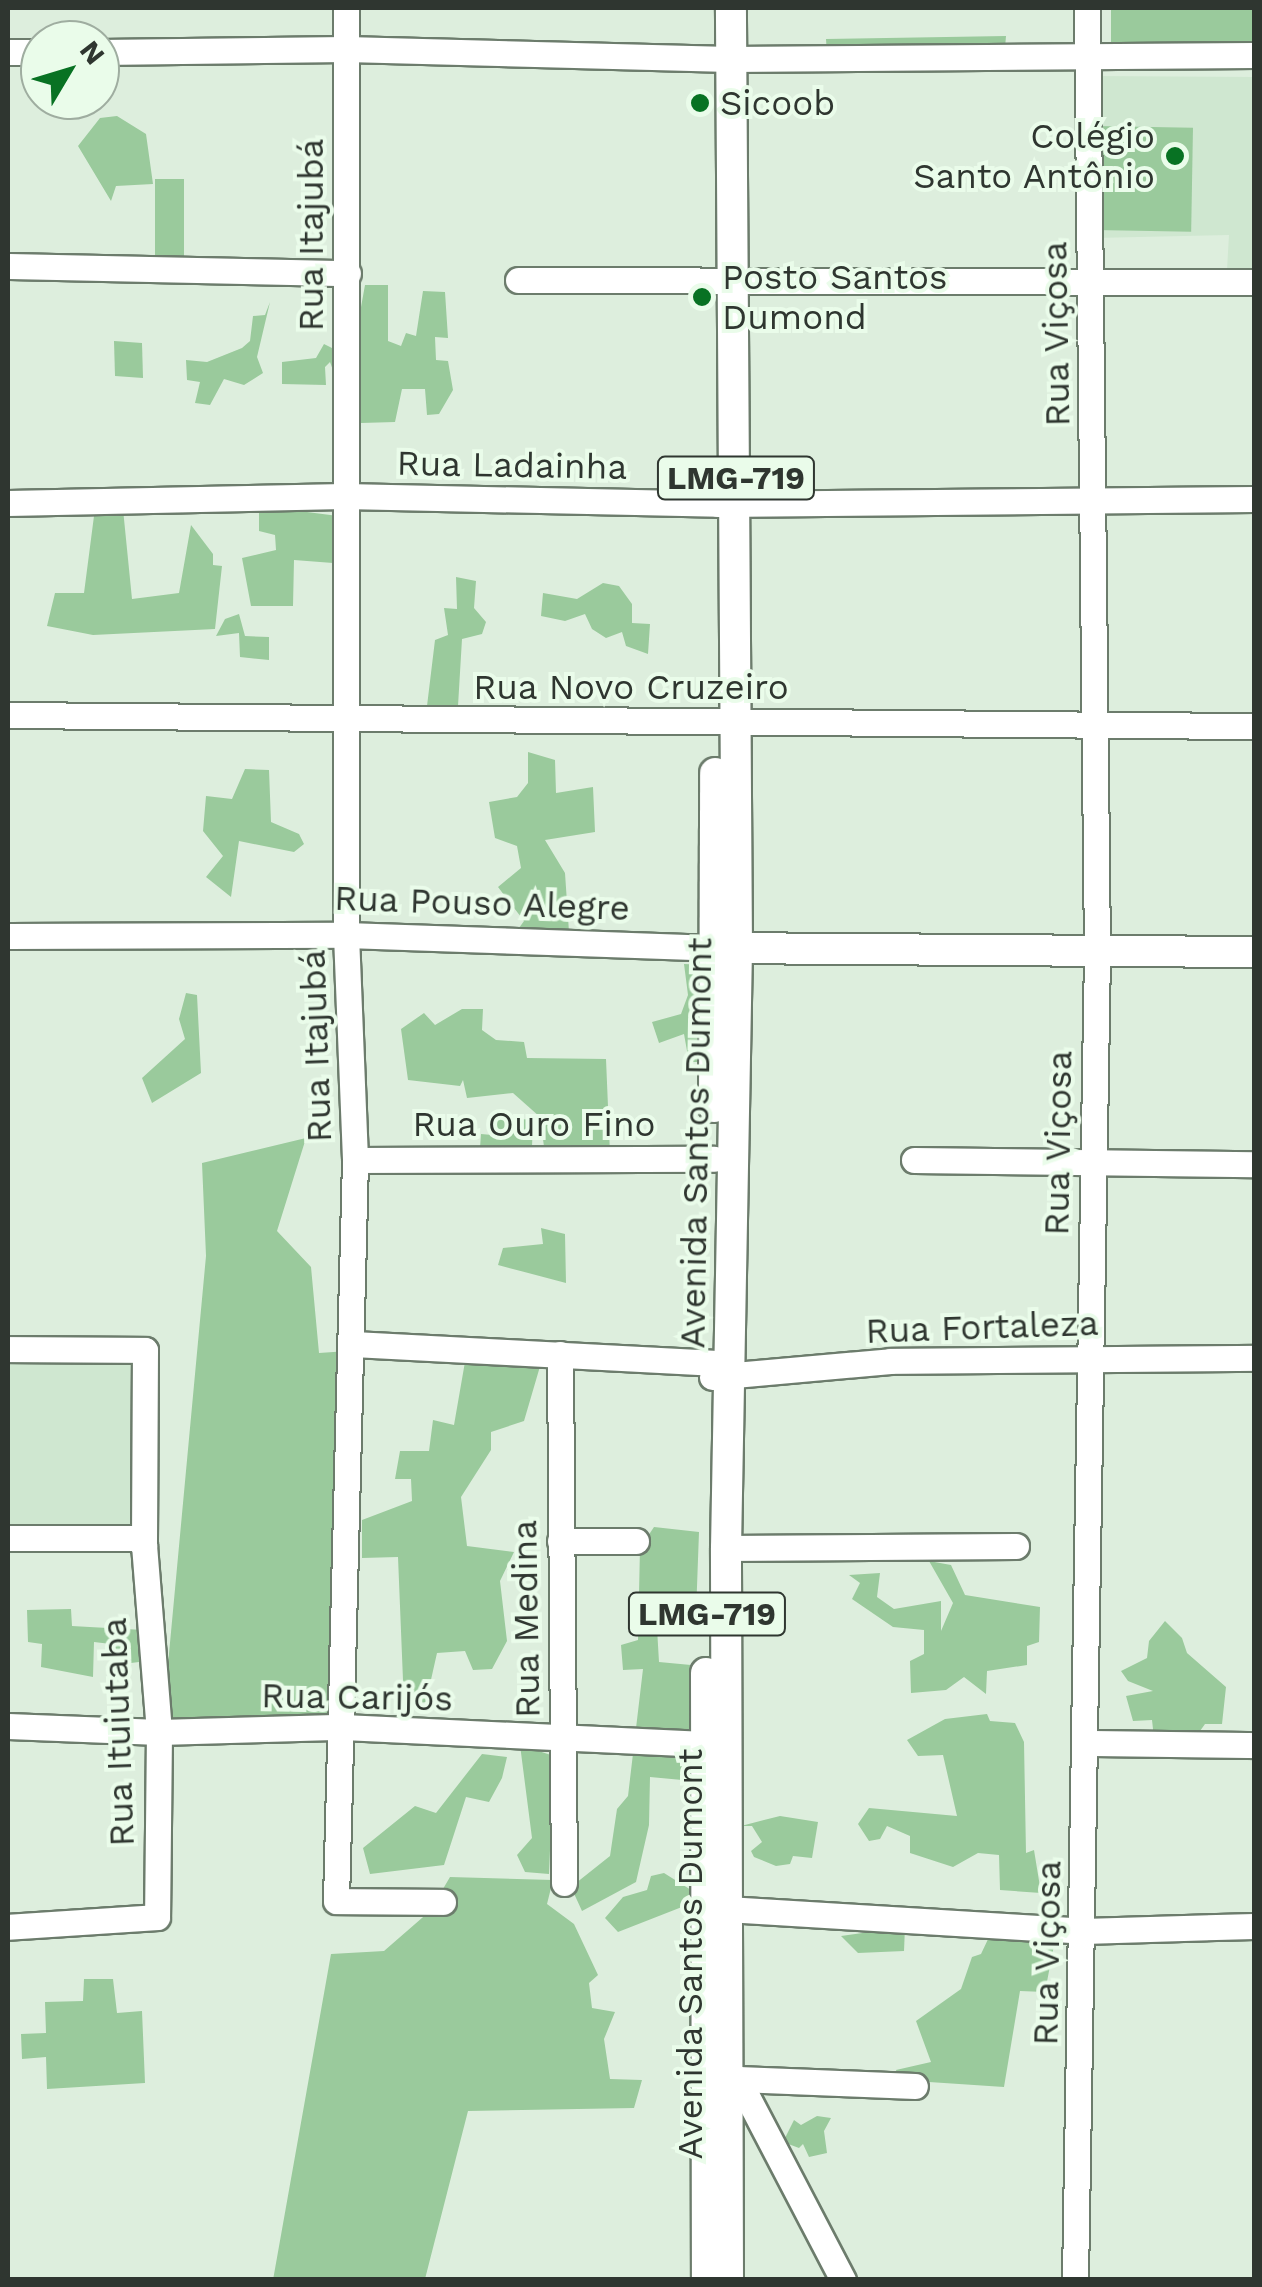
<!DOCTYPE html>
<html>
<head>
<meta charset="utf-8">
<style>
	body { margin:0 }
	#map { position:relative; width:1262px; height:2287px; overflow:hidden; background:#ded; font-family:"Work Sans",sans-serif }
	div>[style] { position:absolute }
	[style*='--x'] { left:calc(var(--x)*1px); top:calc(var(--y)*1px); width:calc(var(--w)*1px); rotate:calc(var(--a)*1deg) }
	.built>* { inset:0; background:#cfe7d0; transform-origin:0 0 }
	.green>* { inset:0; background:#9aca9c; transform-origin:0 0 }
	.roads { filter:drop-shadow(2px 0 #6c7c6c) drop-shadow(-2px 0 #6c7c6c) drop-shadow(0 2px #6c7c6c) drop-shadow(0 -2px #6c7c6c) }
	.minor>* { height:25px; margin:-12.5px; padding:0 12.5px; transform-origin:12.5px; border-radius:12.5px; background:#fff }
	.major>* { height:30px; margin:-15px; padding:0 15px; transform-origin:15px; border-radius:15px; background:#fff }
	.dots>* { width:28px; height:28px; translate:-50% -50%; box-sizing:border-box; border:5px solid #eafcea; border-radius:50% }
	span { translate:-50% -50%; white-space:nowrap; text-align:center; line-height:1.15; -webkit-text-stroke:8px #eafcea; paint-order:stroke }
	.shield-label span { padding:2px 8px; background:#eafcea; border:2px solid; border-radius:8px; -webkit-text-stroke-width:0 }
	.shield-label { font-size:32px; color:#2f3630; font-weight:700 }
	.poi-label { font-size:35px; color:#2f3630 }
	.left { translate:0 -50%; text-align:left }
	.right { translate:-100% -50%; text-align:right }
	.street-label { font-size:35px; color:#2f3630 }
	.frame { position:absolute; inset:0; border:10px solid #2f3630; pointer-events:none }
	.north { position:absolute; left:20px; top:20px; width:100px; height:100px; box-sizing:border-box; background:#eafcea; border:2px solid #9fada0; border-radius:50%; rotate:52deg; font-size:28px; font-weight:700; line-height:40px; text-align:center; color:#2f3630 }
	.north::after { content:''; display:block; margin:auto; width:35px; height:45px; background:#087223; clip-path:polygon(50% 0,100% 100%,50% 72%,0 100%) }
</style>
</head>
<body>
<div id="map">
	<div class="built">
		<i style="clip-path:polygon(1095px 76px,1254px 77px,1254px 272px,1227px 270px,1229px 235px,1094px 238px)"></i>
		<i style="left:8px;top:1348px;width:137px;height:191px;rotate:1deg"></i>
	</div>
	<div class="green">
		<i style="left:1111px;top:8px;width:143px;height:34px"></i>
		<i style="clip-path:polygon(1006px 36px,1005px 48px,827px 54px,826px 39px)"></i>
		<i style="clip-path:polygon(117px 116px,146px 134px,153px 184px,116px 186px,111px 201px,78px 146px,100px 118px)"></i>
		<i style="left:1097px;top:126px;width:96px;height:104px;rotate:1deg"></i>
		<i style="left:155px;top:179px;width:29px;height:78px"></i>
		<i style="clip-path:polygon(365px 285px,388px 285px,388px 341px,401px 346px,406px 333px,416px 336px,423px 291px,445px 292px,448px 338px,435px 337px,436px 360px,448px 361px,453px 390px,439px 414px,427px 415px,425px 389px,402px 389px,395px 422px,361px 423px,351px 322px,359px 318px)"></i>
		<i style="clip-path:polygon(270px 302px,257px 357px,263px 373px,244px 385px,224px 379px,210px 405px,195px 403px,200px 382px,187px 380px,186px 360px,207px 362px,242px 348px,250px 341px,253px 316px,265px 315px)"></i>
		<i style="clip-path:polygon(114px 341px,142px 343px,143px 378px,115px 376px)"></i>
		<i style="clip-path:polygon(324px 344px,342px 353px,334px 373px,330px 362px,325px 367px,326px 385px,282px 384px,282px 362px,316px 358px)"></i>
		<i style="clip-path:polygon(294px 483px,307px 512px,338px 516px,333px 563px,294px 560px,293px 606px,251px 606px,242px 558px,276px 550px,275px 535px,259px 531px,259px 507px,270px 486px)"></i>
		<i style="clip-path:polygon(123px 509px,132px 599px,179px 593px,191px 525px,213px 554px,213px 565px,222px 566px,215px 629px,93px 635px,47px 626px,55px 593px,84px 593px,94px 516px)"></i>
		<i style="clip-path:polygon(456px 577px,476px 581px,474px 608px,486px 622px,482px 634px,462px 639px,458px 706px,427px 706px,435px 640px,448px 635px,444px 608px,457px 609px)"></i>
		<i style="clip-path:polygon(603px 583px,619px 586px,632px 604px,632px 623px,650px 624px,648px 654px,626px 646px,622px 632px,606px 638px,592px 629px,585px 614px,565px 621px,541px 616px,543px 593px,577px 599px)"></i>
		<i style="clip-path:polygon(239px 614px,245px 636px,269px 637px,269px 660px,240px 657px,239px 633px,216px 636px,225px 619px)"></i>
		<i style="clip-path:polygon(528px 752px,555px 760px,556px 793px,593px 787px,595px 832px,545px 840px,565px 873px,569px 932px,514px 935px,524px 921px,498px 887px,521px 868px,517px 846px,495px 838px,489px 802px,517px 797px,528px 783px)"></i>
		<i style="clip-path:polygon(245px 769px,269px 770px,271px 822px,299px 834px,304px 844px,294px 852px,239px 841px,231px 897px,206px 877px,223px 856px,203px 831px,206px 796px,232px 799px)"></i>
		<i style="clip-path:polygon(684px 964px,704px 965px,706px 1062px,689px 1062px,684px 1034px,659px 1043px,652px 1022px,681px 1014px,688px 995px)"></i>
		<i style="clip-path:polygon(186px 993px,197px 995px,201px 1073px,152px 1103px,142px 1078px,185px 1039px,179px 1019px)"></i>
		<i style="clip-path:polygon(462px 1009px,483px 1009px,482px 1030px,496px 1040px,524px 1042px,527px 1058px,606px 1059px,610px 1154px,545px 1154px,540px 1117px,513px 1093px,467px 1098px,463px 1080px,460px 1086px,408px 1080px,401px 1029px,424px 1013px,435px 1025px)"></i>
		<i style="clip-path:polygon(495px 1117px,533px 1120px,532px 1147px,480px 1148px,481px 1134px,492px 1135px)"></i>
		<i style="clip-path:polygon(306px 1138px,277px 1231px,311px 1267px,319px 1353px,348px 1351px,336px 1714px,163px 1718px,206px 1256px,202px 1163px)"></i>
		<i style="clip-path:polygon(541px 1228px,565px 1234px,566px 1283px,498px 1265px,503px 1248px,543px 1244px)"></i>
		<i style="clip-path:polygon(466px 1356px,541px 1363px,524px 1421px,491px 1432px,491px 1450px,461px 1497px,467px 1546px,514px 1552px,500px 1581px,507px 1641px,492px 1669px,473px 1670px,465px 1651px,437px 1653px,426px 1702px,404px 1705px,398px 1557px,362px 1558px,362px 1520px,412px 1501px,411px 1479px,395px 1479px,400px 1451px,429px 1451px,433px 1420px,454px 1425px)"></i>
		<i style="clip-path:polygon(654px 1527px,699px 1532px,696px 1614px,657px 1628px,659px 1662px,691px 1665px,693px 1781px,650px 1777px,649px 1825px,636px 1882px,582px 1911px,571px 1887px,610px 1856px,617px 1809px,628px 1796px,643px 1669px,623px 1670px,621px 1645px,638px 1640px,640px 1548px)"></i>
		<i style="clip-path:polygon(929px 1561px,951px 1565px,965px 1595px,1040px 1607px,1039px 1642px,1027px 1646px,1027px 1665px,987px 1671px,986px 1694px,964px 1677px,946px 1690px,911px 1693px,910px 1661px,924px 1654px,924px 1630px,893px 1627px,852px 1599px,860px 1583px,849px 1575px,880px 1573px,877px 1597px,894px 1609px,941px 1601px,941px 1631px,953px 1603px)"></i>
		<i style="clip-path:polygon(71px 1609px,72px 1626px,143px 1630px,147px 1661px,115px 1665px,111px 1644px,94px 1642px,93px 1677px,41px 1667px,42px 1644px,28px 1642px,27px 1610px)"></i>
		<i style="clip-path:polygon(1165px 1621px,1182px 1638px,1187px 1653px,1226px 1687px,1222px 1724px,1205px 1724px,1195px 1738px,1154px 1738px,1152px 1720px,1133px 1721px,1126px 1696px,1153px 1691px,1128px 1681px,1121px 1671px,1147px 1658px,1149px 1641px)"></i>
		<i style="clip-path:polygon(987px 1714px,990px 1721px,1015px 1723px,1024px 1742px,1026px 1853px,1034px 1850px,1041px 1893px,1000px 1890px,999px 1855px,978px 1853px,953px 1867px,910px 1853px,910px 1836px,887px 1826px,880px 1839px,869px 1841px,858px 1824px,869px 1808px,957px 1816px,943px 1755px,918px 1756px,907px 1740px,945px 1719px)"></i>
		<i style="clip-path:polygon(520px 1745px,554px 1756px,549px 1874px,525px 1872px,517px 1855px,532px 1838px)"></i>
		<i style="clip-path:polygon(482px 1754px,507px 1757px,502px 1778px,489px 1802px,466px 1797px,444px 1865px,370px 1874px,363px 1848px,415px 1806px,436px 1813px)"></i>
		<i style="clip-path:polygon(780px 1816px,818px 1822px,812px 1858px,793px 1856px,790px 1864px,776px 1866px,754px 1857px,751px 1851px,762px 1842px,752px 1826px,741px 1826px)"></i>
		<i style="clip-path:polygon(664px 1873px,691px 1890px,687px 1905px,618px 1932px,605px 1918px,623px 1897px,647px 1890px,651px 1876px)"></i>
		<i style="clip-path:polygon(450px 1877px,553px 1880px,547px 1904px,574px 1924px,598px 1975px,589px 1983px,592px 2008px,615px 2012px,604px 2039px,610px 2079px,642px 2080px,634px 2108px,468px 2111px,425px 2279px,273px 2280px,331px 1954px,384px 1951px,430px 1911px)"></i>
		<i style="clip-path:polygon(905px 1927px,904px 1951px,858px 1953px,841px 1936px)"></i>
		<i style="clip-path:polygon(990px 1935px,1055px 1940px,1045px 1992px,1020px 1991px,1004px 2087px,899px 2080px,896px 2070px,931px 2062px,916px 2021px,961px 1989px,972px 1957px,981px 1954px)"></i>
		<i style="clip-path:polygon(84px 1979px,113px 1979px,117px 2013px,142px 2011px,145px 2083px,47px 2089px,46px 2057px,22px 2059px,21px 2034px,46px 2033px,45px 2002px,83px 2001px)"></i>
		<i style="clip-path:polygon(817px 2116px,831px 2118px,824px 2131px,827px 2153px,809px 2157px,803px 2144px,799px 2148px,783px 2142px,794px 2120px,801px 2125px)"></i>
	</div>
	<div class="roads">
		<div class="minor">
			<i style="--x:346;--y:8;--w:927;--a:90"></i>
			<i style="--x:346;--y:935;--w:225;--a:87.7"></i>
			<i style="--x:355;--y:1160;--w:741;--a:91.47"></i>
			<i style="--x:336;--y:1901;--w:107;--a:0.5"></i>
			<i style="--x:8;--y:52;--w:32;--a:0"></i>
			<i style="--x:100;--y:52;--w:246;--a:-0.7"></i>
			<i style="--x:346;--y:49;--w:384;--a:1.5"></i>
			<i style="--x:730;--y:59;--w:524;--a:-0.44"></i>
			<i style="--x:8;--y:266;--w:340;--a:1.2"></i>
			<i style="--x:518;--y:280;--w:736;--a:0.16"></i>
			<i style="--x:8;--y:503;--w:336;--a:-1.2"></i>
			<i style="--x:344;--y:496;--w:374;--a:1.2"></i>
			<i style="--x:718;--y:504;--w:536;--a:-0.53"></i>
			<i style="--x:8;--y:715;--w:1246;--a:0.51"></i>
			<i style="--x:8;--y:936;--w:338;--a:-0.2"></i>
			<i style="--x:346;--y:935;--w:369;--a:2"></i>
			<i style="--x:355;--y:1160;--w:359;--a:-0.2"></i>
			<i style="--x:914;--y:1160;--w:340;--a:0.7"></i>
			<i style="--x:353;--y:1344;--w:360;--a:3"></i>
			<i style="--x:8;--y:1349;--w:137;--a:0.4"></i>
			<i style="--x:145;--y:1350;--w:195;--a:90.3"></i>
			<i style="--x:144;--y:1545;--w:188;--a:85.4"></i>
			<i style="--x:159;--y:1732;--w:185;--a:90.6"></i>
			<i style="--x:157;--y:1917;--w:149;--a:176.2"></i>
			<i style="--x:560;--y:1354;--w:529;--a:89.57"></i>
			<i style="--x:712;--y:1377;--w:179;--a:-5.1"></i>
			<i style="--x:890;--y:1361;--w:364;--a:-0.5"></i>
			<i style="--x:8;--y:1538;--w:128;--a:0"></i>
			<i style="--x:136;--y:1538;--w:11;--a:41"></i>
			<i style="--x:560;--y:1541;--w:76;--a:0"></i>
			<i style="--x:726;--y:1548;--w:290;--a:-0.4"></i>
			<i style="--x:8;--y:1726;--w:151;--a:2.3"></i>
			<i style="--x:159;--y:1732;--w:184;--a:-1.6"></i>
			<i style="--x:343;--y:1727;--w:362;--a:2.7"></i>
			<i style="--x:1086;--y:1743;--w:168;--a:0.7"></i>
			<i style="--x:710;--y:1908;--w:374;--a:3.5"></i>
			<i style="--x:1083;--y:1931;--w:171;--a:-1.7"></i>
			<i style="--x:729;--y:2078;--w:9;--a:6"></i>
			<i style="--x:738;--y:2079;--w:227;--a:62.4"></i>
			<i style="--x:738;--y:2079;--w:177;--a:2.3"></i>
			<i style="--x:1075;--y:2280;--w:1327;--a:-89.05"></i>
			<i style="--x:1097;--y:953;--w:945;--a:-90.61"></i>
		</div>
		<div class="major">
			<i style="--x:718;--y:948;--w:536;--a:0.43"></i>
			<i style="--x:714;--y:1107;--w:334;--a:-89.8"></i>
			<i style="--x:706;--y:1673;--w:607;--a:89.91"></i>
			<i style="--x:728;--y:2280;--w:732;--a:-90.16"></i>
			<i style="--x:726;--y:1548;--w:599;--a:-88.95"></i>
			<i style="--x:737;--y:949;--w:941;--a:-90.37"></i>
		</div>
	</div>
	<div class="dots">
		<i style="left:700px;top:103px;background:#087223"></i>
		<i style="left:1175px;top:156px;background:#087223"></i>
		<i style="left:702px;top:297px;background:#087223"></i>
	</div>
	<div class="shield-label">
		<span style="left:736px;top:478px">LMG-719</span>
		<span style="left:707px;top:1614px">LMG-719</span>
	</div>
	<div class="poi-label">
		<span class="left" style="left:720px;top:103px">Sicoob</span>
		<span class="right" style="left:1155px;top:156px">Colégio<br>Santo Antônio</span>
		<span class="left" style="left:722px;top:297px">Posto Santos<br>Dumond</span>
	</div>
	<div class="street-label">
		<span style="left:311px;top:235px;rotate:-90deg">Rua Itajubá</span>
		<span style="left:1056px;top:334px;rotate:-91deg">Rua Viçosa</span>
		<span style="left:512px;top:465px;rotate:1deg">Rua Ladainha</span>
		<span style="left:631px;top:687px">Rua Novo Cruzeiro</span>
		<span style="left:482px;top:903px;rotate:2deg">Rua Pouso Alegre</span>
		<span style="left:316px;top:1046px;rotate:-92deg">Rua Itajubá</span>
		<span style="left:534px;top:1124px">Rua Ouro Fino</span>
		<span style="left:696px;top:1143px;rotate:-89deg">Avenida Santos Dumont</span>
		<span style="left:1058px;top:1143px;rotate:-89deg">Rua Viçosa</span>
		<span style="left:982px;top:1327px;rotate:-2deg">Rua Fortaleza</span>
		<span style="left:526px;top:1619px;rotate:-91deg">Rua Medina</span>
		<span style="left:357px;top:1697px;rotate:1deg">Rua Carijós</span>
		<span style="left:118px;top:1732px;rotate:-92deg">Rua Ituiutaba</span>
		<span style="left:1047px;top:1953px;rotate:-89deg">Rua Viçosa</span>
		<span style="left:690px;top:1954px;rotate:-90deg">Avenida Santos Dumont</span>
	</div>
	<div class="frame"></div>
	<div class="north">N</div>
</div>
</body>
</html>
